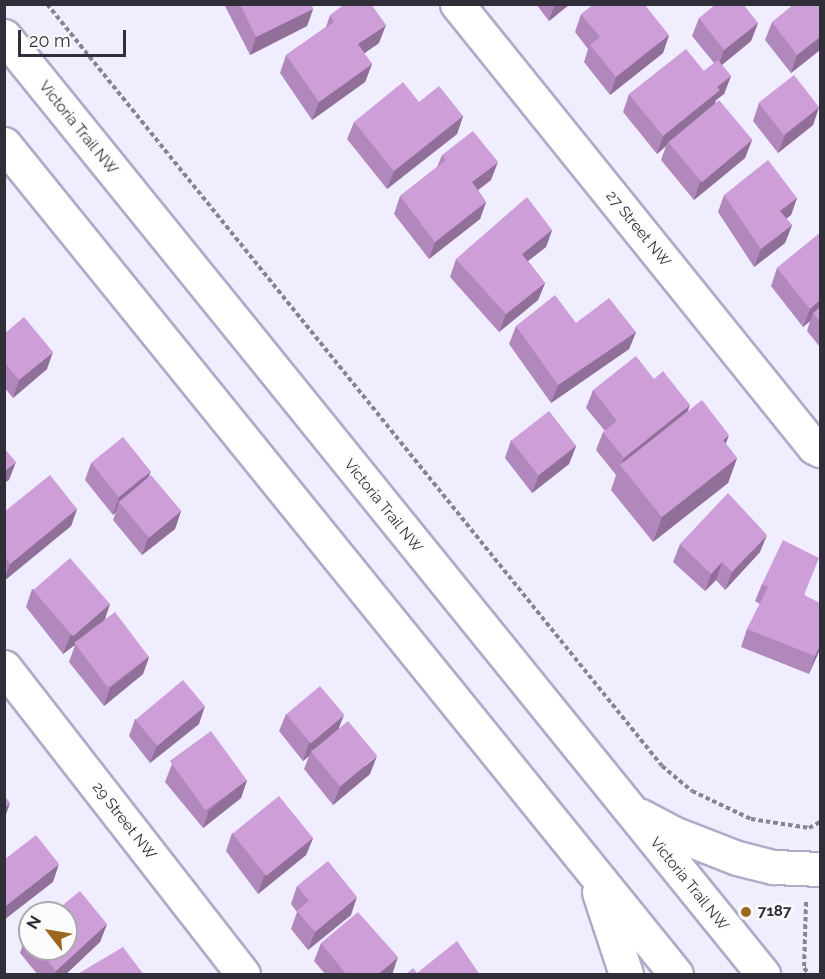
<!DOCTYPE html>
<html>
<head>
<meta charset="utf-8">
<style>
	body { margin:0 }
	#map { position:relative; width:825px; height:979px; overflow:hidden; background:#efedff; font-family:Raleway,sans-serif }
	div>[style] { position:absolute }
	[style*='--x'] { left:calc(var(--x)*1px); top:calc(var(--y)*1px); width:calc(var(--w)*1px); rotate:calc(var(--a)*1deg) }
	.path>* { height:4px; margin-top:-2px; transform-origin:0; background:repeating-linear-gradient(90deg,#868492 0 4.5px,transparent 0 7.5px) }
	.roads { filter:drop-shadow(2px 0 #b0abc7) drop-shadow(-2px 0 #b0abc7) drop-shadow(0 2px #b0abc7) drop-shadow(0 -2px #b0abc7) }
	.minor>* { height:33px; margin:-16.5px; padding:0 16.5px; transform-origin:16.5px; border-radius:16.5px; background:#fff }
	.major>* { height:33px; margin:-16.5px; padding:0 16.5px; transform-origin:16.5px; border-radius:16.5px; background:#fff }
	.wall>* { inset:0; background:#b188bb }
	.shaded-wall>* { inset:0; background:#906f98 }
	.building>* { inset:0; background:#ce9ed9; transform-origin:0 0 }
	.dots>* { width:16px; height:16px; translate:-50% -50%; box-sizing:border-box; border:3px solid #fcfcfc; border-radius:50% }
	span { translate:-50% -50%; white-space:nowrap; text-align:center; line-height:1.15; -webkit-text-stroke:4.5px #fcfcfc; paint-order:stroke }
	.street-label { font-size:15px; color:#302e39 }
	.poi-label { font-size:15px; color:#302e39; font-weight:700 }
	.left { translate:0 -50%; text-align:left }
	.frame { position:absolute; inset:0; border:6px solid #302e39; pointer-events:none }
	.north { position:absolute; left:18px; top:901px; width:60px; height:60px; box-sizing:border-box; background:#fcfcfc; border:2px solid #aaaaae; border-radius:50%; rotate:301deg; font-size:16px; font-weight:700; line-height:24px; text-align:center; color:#302e39 }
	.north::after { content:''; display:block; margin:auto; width:21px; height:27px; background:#9d6720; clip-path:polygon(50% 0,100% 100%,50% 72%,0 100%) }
	.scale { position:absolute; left:18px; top:30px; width:108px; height:27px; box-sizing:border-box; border:3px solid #302e39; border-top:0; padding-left:8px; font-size:18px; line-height:21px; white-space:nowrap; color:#302e39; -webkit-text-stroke:4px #fcfcfc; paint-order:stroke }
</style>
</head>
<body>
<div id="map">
	<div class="path">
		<i style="--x:47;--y:4;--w:979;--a:51.09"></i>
		<i style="--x:662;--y:766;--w:39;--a:40"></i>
		<i style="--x:692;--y:791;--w:65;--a:25.4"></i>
		<i style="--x:751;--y:819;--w:59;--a:8.8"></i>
		<i style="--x:809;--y:828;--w:13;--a:-29"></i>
		<i style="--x:806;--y:902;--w:66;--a:91.7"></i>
		<i style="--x:804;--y:968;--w:8;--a:50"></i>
	</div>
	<div class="roads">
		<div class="minor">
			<i style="--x:457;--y:4;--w:569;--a:51.14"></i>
			<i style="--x:814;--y:447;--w:7;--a:27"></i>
			<i style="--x:4;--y:667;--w:389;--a:52.1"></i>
		</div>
		<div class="major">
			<i style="--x:4;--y:36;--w:1207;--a:51.02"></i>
			<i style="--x:4;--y:144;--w:1068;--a:51.01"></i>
			<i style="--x:641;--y:816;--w:36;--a:28"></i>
			<i style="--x:673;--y:833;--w:69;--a:21.3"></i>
			<i style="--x:737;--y:858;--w:38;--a:14"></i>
			<i style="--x:774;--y:867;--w:46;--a:2.5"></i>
			<i style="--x:599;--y:892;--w:86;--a:71.8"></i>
		</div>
	</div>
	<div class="wall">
		<i style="clip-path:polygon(224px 4px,311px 4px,313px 9px,307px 26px,250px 55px)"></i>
		<i style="clip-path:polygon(536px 4px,570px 4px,549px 21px)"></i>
		<i style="clip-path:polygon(820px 8px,820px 50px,791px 73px,765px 40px,772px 22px)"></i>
		<i style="clip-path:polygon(581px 14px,669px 35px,663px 53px,610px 95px,584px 62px,588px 49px,575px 32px)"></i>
		<i style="clip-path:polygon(330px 15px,379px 43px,364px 53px,372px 64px,365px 82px,312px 120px,280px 73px,286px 55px,326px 27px)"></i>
		<i style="clip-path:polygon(699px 18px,758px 23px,751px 41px,722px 65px,731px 76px,724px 94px,716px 100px,715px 104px,752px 140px,745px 158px,694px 200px,661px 160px,666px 146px,657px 154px,623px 112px,629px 94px,704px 71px,714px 63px,692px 36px)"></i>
		<i style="clip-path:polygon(419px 102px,463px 116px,457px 134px,387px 189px,347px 139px,354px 122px)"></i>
		<i style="clip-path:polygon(759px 103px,819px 107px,813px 125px,778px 153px,753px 121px)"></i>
		<i style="clip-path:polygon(442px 155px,491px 180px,478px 190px,486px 202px,480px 219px,429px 259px,394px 214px,400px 196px,437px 167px)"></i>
		<i style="clip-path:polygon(724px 195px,797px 198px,791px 215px,786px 219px,792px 225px,785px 243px,754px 267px,718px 212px)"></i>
		<i style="clip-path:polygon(552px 230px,546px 247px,528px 261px,545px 283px,538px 300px,499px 332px,450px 277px,456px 259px)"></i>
		<i style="clip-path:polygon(820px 233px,820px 347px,807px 331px,810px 321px,803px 327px,771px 286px,777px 268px)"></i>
		<i style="clip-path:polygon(576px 323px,636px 332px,629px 349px,551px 403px,509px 344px,516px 326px)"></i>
		<i style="clip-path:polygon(4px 334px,47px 369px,13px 398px,4px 387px)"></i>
		<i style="clip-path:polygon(654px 379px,688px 411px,726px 444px,737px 458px,728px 483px,653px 542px,611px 490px,616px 475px,596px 450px,603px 432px,605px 431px,586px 408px,593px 390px)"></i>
		<i style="clip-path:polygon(511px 440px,576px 446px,569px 464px,532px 493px,505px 458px)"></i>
		<i style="clip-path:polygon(91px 463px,148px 478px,181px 511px,175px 529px,142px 555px,113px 520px,116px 512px,113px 515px,85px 480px)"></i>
		<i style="clip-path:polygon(77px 509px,71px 526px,4px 581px,4px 512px)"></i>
		<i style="clip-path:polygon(680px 544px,760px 552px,725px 590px,716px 580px,705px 591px,673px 562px)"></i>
		<i style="clip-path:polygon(762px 584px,805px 595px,820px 649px,809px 674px,741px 647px,747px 629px,760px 604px,755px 601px)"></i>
		<i style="clip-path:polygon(32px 589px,110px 604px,104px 621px,149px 657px,143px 674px,104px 706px,69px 662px,75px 645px,63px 654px,26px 607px)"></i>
		<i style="clip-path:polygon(286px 714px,339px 728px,370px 774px,333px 805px,304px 769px,309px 756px,303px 761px,279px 731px)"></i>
		<i style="clip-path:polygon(135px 719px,199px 724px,150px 763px,129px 736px)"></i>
		<i style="clip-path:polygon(172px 764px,247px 780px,241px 798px,203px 828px,165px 782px)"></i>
		<i style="clip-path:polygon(232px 833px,313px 838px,306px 855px,258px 894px,226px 851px)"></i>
		<i style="clip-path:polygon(297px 886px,351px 915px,308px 950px,291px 929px,297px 912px,291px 904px)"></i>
		<i style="clip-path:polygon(107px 924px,100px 942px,65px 975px,38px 975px,20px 953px,26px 935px,30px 932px,30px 949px,66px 949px)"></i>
		<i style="clip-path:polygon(321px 943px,392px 975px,326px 975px,314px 961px)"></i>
	</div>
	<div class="shaded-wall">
		<i style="clip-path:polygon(555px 4px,570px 4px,549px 21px)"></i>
		<i style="clip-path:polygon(313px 9px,307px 26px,250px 55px,256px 37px)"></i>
		<i style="clip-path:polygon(758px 23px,751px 41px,718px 68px,724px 50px)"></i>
		<i style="clip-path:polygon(386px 25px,379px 43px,352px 62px,358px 44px)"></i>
		<i style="clip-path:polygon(669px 35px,663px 53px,610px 95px,616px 77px)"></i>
		<i style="clip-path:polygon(820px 37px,820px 50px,791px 73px,797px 55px)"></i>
		<i style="clip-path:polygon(372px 64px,365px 82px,312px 120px,319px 102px)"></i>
		<i style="clip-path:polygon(731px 76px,724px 94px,716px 100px,713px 108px,668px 142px,666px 146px,657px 154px,663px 136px,717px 87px)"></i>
		<i style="clip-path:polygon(819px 107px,813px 125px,778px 153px,785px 135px)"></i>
		<i style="clip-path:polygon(463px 116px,457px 134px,387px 189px,394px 171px)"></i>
		<i style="clip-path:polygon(752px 140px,745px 158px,694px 200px,700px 182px)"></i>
		<i style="clip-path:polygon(498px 162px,491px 180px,465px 200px,472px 182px)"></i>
		<i style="clip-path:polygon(797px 198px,791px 215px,774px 228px,780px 211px)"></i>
		<i style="clip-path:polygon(486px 202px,480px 219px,429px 259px,435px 242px)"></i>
		<i style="clip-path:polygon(792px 225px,785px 243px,754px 267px,761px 249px)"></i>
		<i style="clip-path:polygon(552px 230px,546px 247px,515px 271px,522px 254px)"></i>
		<i style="clip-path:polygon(545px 283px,538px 300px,499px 332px,506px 314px)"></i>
		<i style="clip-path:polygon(820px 300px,820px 313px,813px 313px,810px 321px,803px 327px,810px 309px)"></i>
		<i style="clip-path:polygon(636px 332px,629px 349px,551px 403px,558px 385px)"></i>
		<i style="clip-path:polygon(53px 352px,47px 369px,13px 398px,19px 380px)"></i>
		<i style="clip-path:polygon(690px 405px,684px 422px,621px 466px,624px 458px)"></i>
		<i style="clip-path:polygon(729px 435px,720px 460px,723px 440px)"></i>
		<i style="clip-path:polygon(576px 446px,569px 464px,532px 493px,539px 475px)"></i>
		<i style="clip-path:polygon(737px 458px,728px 483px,653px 542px,662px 517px)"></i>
		<i style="clip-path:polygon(16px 462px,9px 480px,4px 483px,4px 471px)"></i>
		<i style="clip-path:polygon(151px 471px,144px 489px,119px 502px,116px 512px,113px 515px,119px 497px)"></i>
		<i style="clip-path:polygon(77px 509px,71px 526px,4px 581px,10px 564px)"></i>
		<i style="clip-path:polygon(181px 511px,175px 529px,142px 555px,148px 538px)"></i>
		<i style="clip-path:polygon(767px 535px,760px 552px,725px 590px,732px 572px)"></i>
		<i style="clip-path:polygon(722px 562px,716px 580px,705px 591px,711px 574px)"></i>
		<i style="clip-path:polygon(110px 604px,104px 622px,63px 654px,70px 636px)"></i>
		<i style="clip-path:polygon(820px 645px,820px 649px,809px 674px,815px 656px)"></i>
		<i style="clip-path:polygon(149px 657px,143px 674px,104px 706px,110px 688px)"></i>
		<i style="clip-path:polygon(205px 706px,199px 724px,150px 763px,157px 745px)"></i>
		<i style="clip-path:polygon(344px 715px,337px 733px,311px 751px,309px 756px,303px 761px,309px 743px)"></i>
		<i style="clip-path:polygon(377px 756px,370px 774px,333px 805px,340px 787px)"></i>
		<i style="clip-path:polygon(247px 780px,241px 798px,203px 828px,209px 810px)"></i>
		<i style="clip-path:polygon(10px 803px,4px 820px,4px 808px)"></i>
		<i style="clip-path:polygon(313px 838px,306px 855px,258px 894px,264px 876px)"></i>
		<i style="clip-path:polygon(59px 864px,53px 882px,4px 920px,4px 907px)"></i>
		<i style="clip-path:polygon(357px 897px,351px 915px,308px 950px,315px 932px)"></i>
		<i style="clip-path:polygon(107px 924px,100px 942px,65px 975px,55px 975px,56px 971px)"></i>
		<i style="clip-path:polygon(398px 957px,392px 975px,377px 975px)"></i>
	</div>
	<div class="building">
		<i style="clip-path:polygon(240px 4px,311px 4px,313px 9px,256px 37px)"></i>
		<i style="clip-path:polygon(345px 4px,371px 4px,386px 25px,358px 44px,372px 64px,319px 102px,286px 55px,334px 22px,330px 15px)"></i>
		<i style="clip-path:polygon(594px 4px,644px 4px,669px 35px,616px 77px,590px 45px,600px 37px,581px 14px)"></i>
		<i style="clip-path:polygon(716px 4px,743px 4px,758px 23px,724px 50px,699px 18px)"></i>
		<i style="clip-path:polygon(794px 4px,818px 4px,820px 8px,820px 37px,797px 55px,772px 22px)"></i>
		<i style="clip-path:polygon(686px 49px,704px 71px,718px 60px,731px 76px,717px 87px,720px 90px,663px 136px,629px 94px)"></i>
		<i style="left:794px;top:75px;width:41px;height:45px;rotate:52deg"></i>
		<i style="clip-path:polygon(403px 82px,419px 102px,439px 86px,463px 116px,394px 171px,354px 122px)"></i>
		<i style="left:719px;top:100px;width:52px;height:66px;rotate:50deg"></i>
		<i style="clip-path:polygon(473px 131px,498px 162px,472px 182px,486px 202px,435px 242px,400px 196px,446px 160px,442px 155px)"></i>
		<i style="clip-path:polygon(768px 160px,797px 198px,780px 211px,792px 225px,761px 249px,724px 195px)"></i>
		<i style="clip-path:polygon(527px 197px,552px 230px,522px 254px,545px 283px,506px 314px,456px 259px)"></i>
		<i style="clip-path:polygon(820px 233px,820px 300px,810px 309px,777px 268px)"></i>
		<i style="clip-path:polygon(555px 295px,576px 323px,609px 298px,636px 332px,558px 385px,516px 326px)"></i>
		<i style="clip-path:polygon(820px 307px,820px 322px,813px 313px)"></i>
		<i style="clip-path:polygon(24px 317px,53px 352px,19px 380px,4px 362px,4px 334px)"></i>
		<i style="clip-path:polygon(636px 356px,654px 379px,663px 371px,690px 405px,624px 458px,603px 432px,617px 421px,593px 390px)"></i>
		<i style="clip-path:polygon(702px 400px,729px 435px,723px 440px,737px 458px,662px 517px,620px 465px)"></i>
		<i style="left:549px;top:411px;width:44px;height:48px;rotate:52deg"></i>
		<i style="left:123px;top:437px;width:44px;height:41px;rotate:51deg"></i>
		<i style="clip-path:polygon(4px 448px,16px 462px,4px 471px)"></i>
		<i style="clip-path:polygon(50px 475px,77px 509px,10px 564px,4px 555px,4px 512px)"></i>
		<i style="left:151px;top:475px;width:47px;height:42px;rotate:50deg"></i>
		<i style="clip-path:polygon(728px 493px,767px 535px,732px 572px,722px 562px,711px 574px,680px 544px)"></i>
		<i style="clip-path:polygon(783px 540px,819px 558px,804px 595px,820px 603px,820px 645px,815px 656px,747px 629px,768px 587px,762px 584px)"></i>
		<i style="left:70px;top:558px;width:61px;height:49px;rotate:49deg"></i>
		<i style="left:115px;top:612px;width:56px;height:51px;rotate:53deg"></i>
		<i style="left:183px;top:680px;width:34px;height:62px;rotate:50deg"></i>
		<i style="left:320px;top:686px;width:38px;height:44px;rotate:50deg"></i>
		<i style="left:348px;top:721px;width:45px;height:48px;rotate:50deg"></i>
		<i style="left:211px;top:731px;width:61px;height:51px;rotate:54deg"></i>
		<i style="clip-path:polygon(4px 795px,10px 803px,4px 808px)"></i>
		<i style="left:279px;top:796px;width:54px;height:60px;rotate:51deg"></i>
		<i style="clip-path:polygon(36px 835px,59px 864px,4px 907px,4px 860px)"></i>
		<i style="clip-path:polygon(328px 861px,357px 897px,315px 932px,297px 911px,309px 901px,297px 886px)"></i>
		<i style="clip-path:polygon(80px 891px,107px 924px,56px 971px,38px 949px,66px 949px,66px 913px,53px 913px)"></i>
		<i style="clip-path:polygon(358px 912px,398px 957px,377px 975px,347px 975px,321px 943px)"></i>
		<i style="clip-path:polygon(30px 932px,30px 939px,26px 935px)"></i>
		<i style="clip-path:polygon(457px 941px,480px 975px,405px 975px,413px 968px,417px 973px)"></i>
		<i style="clip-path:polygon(123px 947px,144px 975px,76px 975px)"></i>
	</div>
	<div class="dots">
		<i style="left:746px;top:912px;background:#9d6720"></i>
	</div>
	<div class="street-label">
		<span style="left:78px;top:128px;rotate:51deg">Victoria Trail NW</span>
		<span style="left:638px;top:229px;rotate:51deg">27 Street NW</span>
		<span style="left:383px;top:506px;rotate:51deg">Victoria Trail NW</span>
		<span style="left:124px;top:821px;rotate:52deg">29 Street NW</span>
		<span style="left:689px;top:884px;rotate:51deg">Victoria Trail NW</span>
	</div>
	<div class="poi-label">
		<span class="left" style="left:758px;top:912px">7187</span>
	</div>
	<div class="frame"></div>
	<div class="north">N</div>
	<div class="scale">20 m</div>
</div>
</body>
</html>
